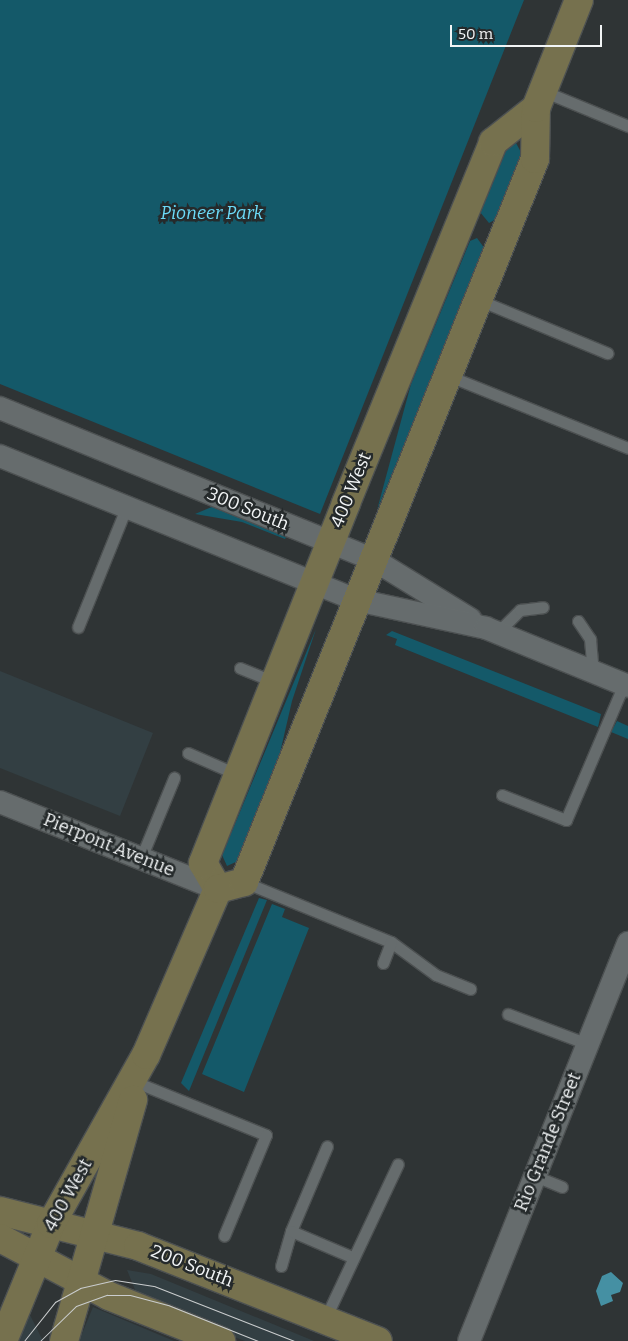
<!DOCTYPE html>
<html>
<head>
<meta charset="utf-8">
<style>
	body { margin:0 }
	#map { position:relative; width:628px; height:1341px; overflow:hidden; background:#2f3435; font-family:Bitter,serif }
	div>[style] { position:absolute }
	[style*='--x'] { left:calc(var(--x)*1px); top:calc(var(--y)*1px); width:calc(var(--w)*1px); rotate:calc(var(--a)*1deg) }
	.built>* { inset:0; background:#333f43 }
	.green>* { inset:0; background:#145969 }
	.water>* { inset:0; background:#4590a3 }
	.roads { filter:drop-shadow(1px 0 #4c5051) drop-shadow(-1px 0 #4c5051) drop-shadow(0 1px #4c5051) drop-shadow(0 -1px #4c5051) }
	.lane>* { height:11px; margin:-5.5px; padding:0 5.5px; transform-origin:5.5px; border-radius:5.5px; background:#666c6d }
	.street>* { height:22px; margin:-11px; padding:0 11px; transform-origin:11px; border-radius:11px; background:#666c6d }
	.secondary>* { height:28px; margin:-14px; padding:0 14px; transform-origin:14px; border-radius:14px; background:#76714e }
	.tram>* { height:1px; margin:-0.5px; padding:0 0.5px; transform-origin:0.5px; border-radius:0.5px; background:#cacdce }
	span { translate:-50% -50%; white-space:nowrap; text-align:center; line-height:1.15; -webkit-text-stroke:5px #252a2b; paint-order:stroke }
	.park-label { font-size:18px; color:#6cdbf8; font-style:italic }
	.street-label { font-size:18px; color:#f2f5f6 }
	.scale { position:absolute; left:450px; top:25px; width:152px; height:22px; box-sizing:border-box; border:2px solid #f2f5f6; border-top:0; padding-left:6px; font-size:15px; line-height:18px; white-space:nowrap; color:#f2f5f6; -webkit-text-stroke:4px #252a2b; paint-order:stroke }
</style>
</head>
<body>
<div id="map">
	<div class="built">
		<i style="clip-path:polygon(0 671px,153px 733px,120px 816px,0 768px)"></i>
		<i style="clip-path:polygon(127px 1270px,151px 1274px,314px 1341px,245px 1341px,140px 1302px)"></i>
		<i style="clip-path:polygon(93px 1307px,174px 1341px,79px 1341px)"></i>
		<i style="clip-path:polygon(28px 1311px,43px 1341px,11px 1341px)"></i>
	</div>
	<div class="green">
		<i style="clip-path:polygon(0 0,524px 0,320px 514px,0 384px)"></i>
		<i style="clip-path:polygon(516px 143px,523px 156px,498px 218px,489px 223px,480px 212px,507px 148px)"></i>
		<i style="clip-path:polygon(477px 238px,485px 249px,377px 510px,411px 384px,470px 241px)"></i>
		<i style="clip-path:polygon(214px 506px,288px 533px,285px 539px,242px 522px,195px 514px)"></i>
		<i style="clip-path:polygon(316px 629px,292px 701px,277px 766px,238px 861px,227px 866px,222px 855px)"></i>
		<i style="clip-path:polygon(392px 631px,601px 714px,598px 727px,395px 645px,397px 639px,386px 635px)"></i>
		<i style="clip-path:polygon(617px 721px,628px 726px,628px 739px,611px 732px)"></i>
		<i style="clip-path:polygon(259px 898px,267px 900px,189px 1091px,181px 1083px)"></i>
		<i style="clip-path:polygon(272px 904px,285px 909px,282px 917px,309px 928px,244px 1092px,202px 1074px)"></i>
	</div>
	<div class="water">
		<i style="clip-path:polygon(611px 1272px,623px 1283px,620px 1292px,611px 1295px,613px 1301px,601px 1306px,596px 1291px,602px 1276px)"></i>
	</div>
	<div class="roads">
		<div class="lane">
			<i style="--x:543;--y:91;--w:92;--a:22.4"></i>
			<i style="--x:479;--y:300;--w:139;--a:22.5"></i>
			<i style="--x:449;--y:376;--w:193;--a:21.9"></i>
			<i style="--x:578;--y:621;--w:22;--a:56"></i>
			<i style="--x:590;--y:639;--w:32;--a:85"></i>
			<i style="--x:78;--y:627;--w:131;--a:-68"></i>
			<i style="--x:497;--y:633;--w:33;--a:-45"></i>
			<i style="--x:520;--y:610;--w:23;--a:-7"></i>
			<i style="--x:240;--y:668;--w:37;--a:22"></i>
			<i style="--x:188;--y:753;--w:52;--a:23.6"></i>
			<i style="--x:502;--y:795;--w:69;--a:21.3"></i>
			<i style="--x:566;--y:820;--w:148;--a:-66.9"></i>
			<i style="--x:141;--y:858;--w:87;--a:-67.6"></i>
			<i style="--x:244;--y:882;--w:159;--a:22.2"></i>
			<i style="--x:391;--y:942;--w:56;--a:36.3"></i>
			<i style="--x:436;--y:975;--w:37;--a:22"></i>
			<i style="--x:383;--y:963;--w:22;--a:-69"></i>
			<i style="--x:508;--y:1014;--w:85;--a:20.6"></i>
			<i style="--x:138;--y:1083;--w:138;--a:22.1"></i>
			<i style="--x:266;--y:1135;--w:109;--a:112.6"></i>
			<i style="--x:535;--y:1176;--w:29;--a:22"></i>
			<i style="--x:291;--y:1231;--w:92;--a:-67"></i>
			<i style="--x:281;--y:1266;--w:36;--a:-74"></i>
			<i style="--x:291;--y:1231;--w:66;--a:23.1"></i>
			<i style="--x:325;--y:1319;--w:171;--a:-64.8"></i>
		</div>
		<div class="street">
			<i style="--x:0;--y:408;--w:404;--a:22.1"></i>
			<i style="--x:374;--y:560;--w:113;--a:31.6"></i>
			<i style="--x:0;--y:456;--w:385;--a:22"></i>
			<i style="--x:357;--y:600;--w:132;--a:12.2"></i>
			<i style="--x:486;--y:628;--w:153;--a:22.2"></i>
			<i style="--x:0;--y:802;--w:235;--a:21.8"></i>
			<i style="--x:469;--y:1341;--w:429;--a:-68.2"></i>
		</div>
		<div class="secondary">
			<i style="--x:218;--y:889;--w:30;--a:-120"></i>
			<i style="--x:203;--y:863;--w:387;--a:-68.3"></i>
			<i style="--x:346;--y:503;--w:390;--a:-67.8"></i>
			<i style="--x:493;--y:142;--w:55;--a:-38.3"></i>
			<i style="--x:0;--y:1211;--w:142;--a:14.2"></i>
			<i style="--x:138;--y:1246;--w:258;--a:21.6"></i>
			<i style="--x:0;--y:1238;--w:123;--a:28"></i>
			<i style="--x:109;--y:1296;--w:121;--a:21.9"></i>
			<i style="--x:3;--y:1341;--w:126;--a:-67.7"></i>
			<i style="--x:51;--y:1224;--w:194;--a:-60.7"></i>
			<i style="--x:146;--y:1055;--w:181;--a:-66.6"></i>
			<i style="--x:218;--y:889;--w:27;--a:-15"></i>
			<i style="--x:244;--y:882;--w:779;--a:-68.08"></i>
			<i style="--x:535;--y:159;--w:51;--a:-88.9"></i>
			<i style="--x:536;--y:108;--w:116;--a:-68.3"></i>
			<i style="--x:64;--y:1341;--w:251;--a:-74"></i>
		</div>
	</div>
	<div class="tram">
		<i style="--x:24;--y:1341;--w:50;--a:-51.5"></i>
		<i style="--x:55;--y:1302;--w:29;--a:-29"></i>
		<i style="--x:80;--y:1288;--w:36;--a:-13"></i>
		<i style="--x:115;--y:1280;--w:39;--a:9"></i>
		<i style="--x:154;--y:1286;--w:150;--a:21.4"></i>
		<i style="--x:40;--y:1341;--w:50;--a:-44.2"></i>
		<i style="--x:76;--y:1306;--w:33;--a:-20"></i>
		<i style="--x:107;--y:1295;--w:23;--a:0"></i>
		<i style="--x:130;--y:1295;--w:39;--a:15"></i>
		<i style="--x:168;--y:1305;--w:97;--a:21.8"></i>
	</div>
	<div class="park-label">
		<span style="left:212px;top:213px">Pioneer Park</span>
	</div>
	<div class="street-label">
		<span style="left:351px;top:490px;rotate:-68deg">400 West</span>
		<span style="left:248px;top:509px;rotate:22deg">300 South</span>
		<span style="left:109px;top:845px;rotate:22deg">Pierpont Avenue</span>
		<span style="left:548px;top:1142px;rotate:-68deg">Rio Grande Street</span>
		<span style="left:68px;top:1195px;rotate:-61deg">400 West</span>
		<span style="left:192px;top:1266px;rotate:21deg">200 South</span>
	</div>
	<div class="scale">50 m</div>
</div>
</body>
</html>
